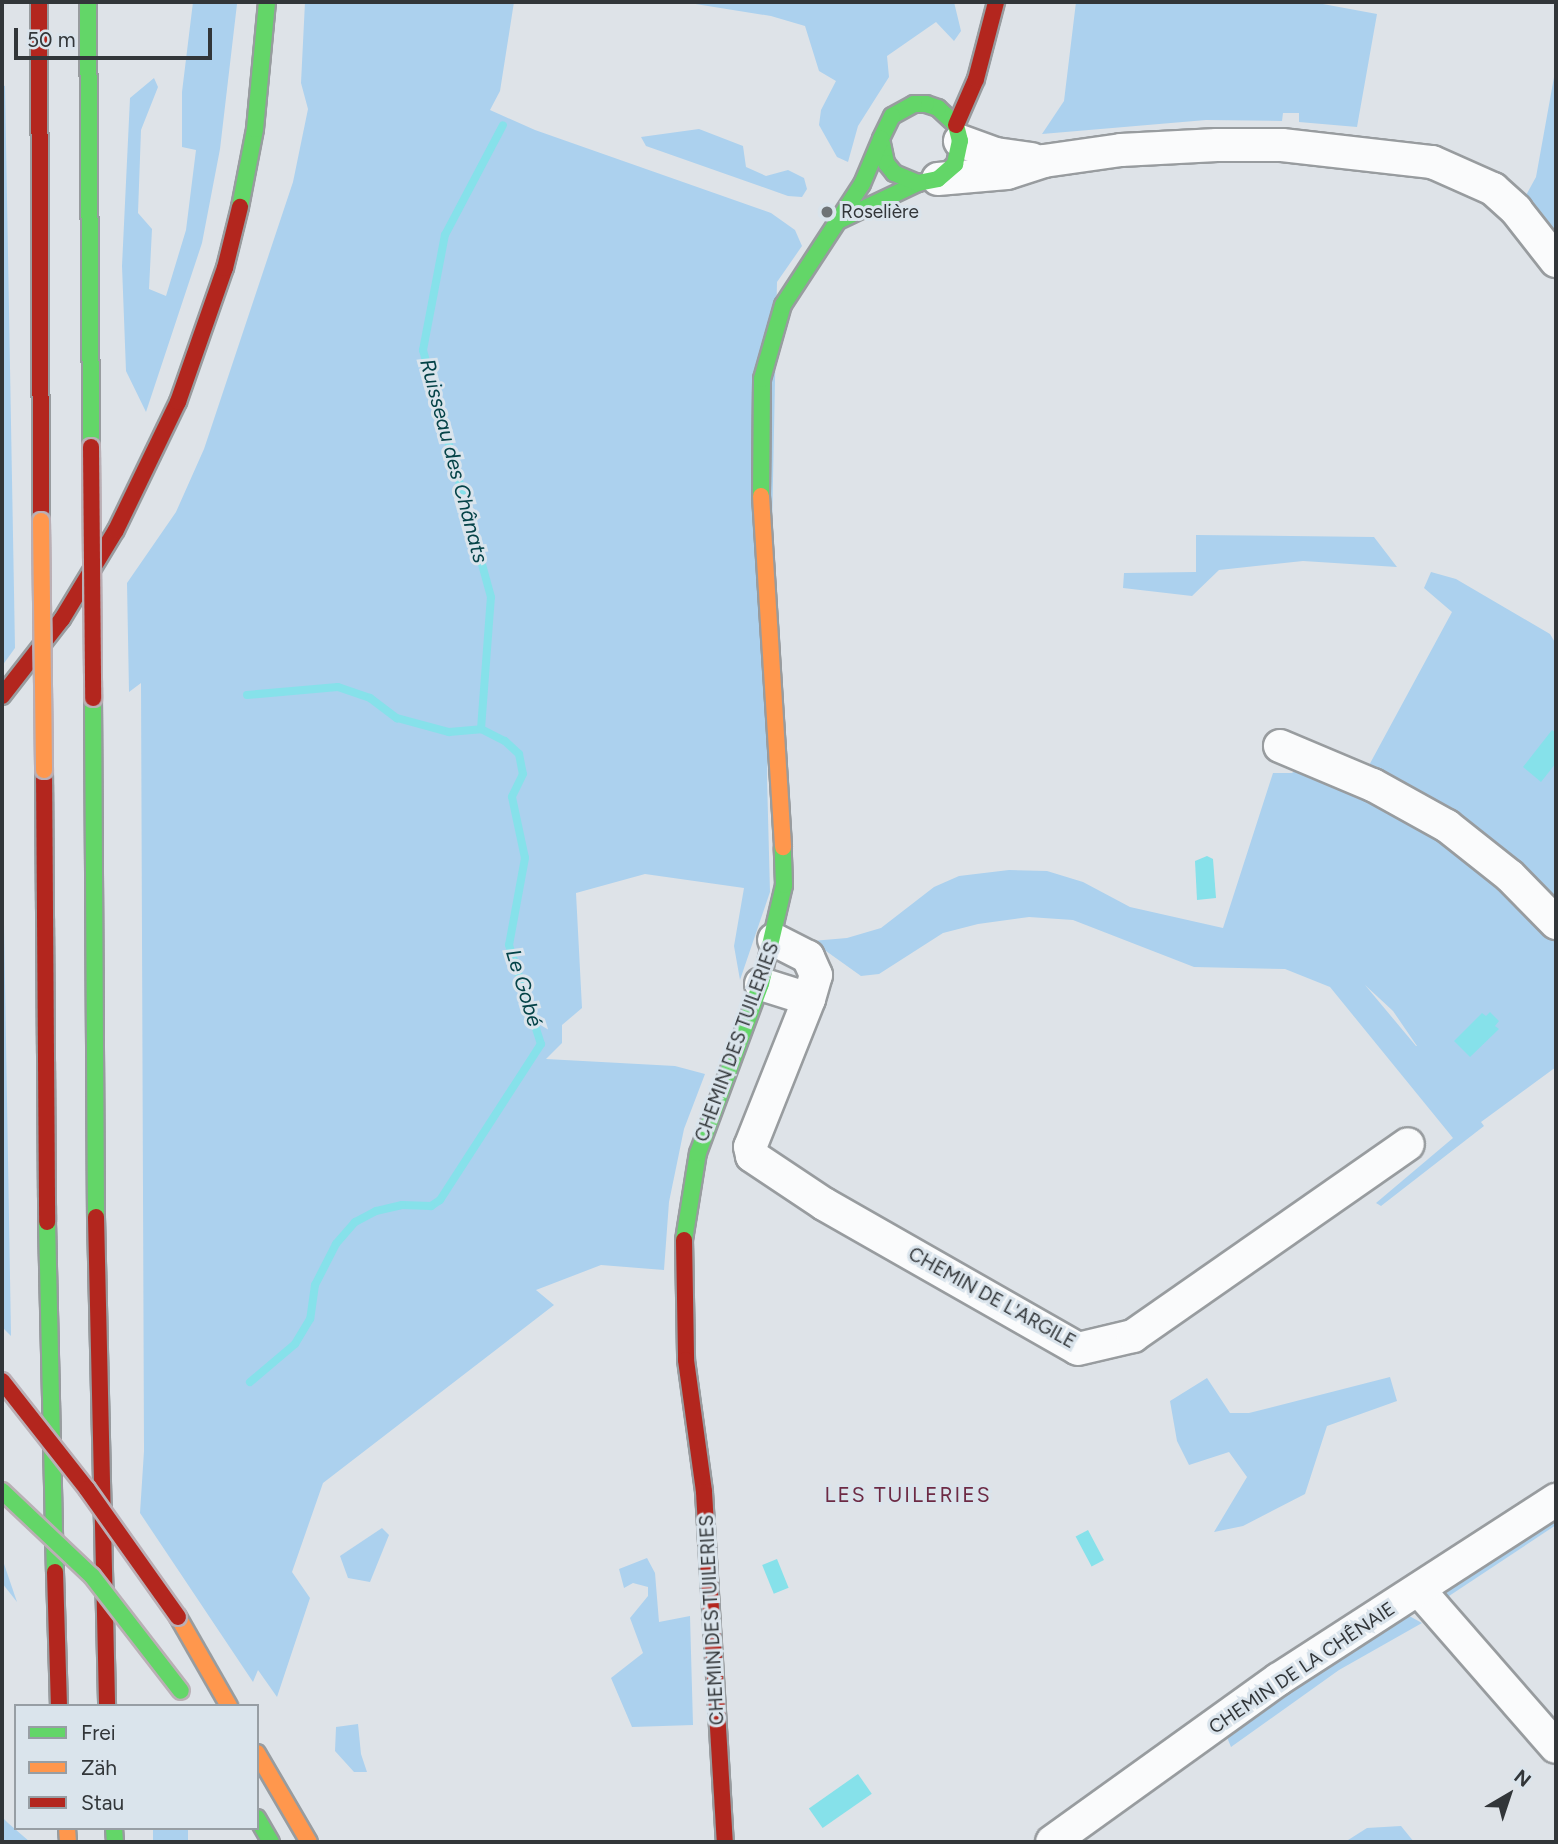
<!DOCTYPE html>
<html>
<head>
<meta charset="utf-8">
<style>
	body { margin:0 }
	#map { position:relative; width:1558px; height:1844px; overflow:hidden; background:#dee3e8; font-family:Figtree,sans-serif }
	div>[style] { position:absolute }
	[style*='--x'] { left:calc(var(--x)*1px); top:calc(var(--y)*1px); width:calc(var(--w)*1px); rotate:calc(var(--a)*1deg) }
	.green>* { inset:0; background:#acd1ee; transform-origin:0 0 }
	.water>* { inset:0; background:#86e1ea; transform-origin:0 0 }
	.stream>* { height:8px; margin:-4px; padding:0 4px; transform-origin:4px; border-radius:4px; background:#86e1ea }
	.roads { filter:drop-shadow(2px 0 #989c9f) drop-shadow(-2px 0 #989c9f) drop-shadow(0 2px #989c9f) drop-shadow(0 -2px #989c9f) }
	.street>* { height:32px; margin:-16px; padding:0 16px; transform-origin:16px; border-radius:16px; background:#fafbfc }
	.fast>* { height:16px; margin:-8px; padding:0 8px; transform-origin:8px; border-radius:8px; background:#63d668 }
	.slow>* { height:16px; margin:-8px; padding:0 8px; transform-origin:8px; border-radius:8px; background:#ff974d }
	.jam>* { height:16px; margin:-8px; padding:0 8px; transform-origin:8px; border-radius:8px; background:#b3261e }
	.bridges { filter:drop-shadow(2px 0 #baafb5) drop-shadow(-2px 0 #baafb5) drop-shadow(0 2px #baafb5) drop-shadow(0 -2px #baafb5) }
	.fast-bridge>* { height:16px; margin:-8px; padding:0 8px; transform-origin:8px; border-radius:8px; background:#63d668 }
	.slow-bridge>* { height:16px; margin:-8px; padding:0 8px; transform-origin:8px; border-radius:8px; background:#ff974d }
	.jam-bridge>* { height:16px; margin:-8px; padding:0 8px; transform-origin:8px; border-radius:8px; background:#b3261e }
	.dots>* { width:19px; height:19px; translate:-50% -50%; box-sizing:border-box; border:4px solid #dae4ec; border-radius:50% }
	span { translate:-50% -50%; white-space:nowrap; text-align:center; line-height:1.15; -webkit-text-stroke:6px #dae4ec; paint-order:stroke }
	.poi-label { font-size:19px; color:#323639 }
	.left { translate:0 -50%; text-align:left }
	.street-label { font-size:19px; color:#323639 }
	.water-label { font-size:21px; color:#044247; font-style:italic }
	.neighbourhood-label { font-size:21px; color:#6d2a44; letter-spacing:2px }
	.frame { position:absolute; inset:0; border:4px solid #323639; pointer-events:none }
	.legend { position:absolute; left:14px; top:1704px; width:245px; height:126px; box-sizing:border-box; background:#dae4ec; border:2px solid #979ea4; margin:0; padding:9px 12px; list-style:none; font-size:21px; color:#323639 }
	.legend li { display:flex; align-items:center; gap:14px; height:35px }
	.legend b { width:35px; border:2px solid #979ea4 }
	.north { position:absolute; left:1474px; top:1760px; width:70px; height:70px; -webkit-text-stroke:5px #dae4ec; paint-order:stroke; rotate:39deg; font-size:19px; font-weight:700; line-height:28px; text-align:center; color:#323639 }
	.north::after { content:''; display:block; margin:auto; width:24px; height:32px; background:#323639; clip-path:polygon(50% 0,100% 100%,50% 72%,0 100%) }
	.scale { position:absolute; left:14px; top:28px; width:198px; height:32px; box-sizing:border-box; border:4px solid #323639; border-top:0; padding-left:9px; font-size:21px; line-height:24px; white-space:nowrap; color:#323639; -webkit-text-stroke:5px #dae4ec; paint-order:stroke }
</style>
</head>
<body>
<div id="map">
	<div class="green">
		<i style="clip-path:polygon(193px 2px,237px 4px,220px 149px,202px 243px,146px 412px,126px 371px,122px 266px,130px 98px,154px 78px,158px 87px,141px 130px,138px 213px,152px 229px,149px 289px,166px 296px,186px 230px,196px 150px,182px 147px,182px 92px)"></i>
		<i style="clip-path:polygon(305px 2px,514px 2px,500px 91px,490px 110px,535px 130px,771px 213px,795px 230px,802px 246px,777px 282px,767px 777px,770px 892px,740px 980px,734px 946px,744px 888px,645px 874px,576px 893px,582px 1008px,562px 1025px,562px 1043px,546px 1059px,675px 1066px,705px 1074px,684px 1129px,669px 1202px,664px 1270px,601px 1265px,536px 1290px,554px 1305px,323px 1483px,292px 1572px,310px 1598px,277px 1697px,258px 1670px,253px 1682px,140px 1513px,144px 1451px,141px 683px,129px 692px,127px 583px,176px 512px,204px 449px,293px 182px,308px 109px,301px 83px)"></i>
		<i style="clip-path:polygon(683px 2px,954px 2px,961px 31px,954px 41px,936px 22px,887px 56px,889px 77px,858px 126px,848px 162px,837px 157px,819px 125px,821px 110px,836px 81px,819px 71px,805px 26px,771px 16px)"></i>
		<i style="clip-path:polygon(1076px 2px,1312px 2px,1377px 14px,1357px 127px,1299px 122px,1299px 113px,1283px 113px,1282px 121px,1206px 120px,1042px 134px,1064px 101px)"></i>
		<i style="clip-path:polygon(1556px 66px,1556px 238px,1525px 197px,1536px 177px)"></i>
		<i style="clip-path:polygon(2px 85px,5px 86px,15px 648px,2px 666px)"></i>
		<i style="clip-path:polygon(699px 129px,743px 146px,746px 167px,766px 176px,788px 170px,804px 178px,807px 189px,802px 197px,788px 196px,646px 146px,641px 137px)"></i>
		<i style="clip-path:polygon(1196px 535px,1374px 537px,1397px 567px,1303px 561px,1219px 570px,1192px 596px,1123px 588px,1124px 573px,1196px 572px)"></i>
		<i style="clip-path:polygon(1431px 572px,1456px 579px,1550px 634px,1556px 644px,1556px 904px,1367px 769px,1452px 612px,1424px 588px)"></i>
		<i style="clip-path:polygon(evenodd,1303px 765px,1454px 847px,1556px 939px,1556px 1067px,1481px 1122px,1484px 1126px,1381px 1206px,1376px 1203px,1453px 1138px,1330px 987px,1285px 969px,1194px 967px,1073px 920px,1029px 917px,978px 924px,943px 933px,879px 974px,861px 976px,812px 941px,847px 938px,881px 928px,934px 887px,959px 876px,1009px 870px,1047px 871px,1083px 882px,1130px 907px,1223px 928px,1273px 773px,1292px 773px,1303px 765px,1365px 985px,1393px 1011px,1417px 1046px,1416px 1046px,1365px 985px)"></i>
		<i style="clip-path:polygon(2px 923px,4px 924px,11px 1336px,2px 1327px)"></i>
		<i style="clip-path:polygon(1390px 1377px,1397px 1401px,1327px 1426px,1305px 1494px,1243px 1526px,1214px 1532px,1247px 1477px,1229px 1452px,1189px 1465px,1177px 1441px,1170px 1401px,1207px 1378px,1230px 1413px,1249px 1413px)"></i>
		<i style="clip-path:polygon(1556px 1514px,1556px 1525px,1446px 1598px,1442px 1591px)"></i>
		<i style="clip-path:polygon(382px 1528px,389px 1535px,370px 1582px,348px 1578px,340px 1556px)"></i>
		<i style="clip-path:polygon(2px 1558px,17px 1602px,2px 1583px)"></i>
		<i style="clip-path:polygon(647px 1558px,655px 1573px,659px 1622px,690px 1616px,693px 1725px,632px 1727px,611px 1678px,643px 1653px,630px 1618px,648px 1596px,648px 1587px,633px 1583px,624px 1588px,619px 1569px)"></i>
		<i style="clip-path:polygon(1402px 1612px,1422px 1623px,1339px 1670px,1231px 1747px,1224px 1730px)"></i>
		<i style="clip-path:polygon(358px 1724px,361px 1754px,367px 1772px,354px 1772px,335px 1751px,336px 1727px)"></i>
		<i style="clip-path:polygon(2px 1817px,8px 1823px,30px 1842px,2px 1842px)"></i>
		<i style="clip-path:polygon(1401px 1826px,1414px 1842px,1345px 1842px,1367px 1828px)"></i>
		<i style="left:153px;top:1828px;width:35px;height:14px"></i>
	</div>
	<div class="water">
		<i style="clip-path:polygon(1552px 730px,1556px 733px,1556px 763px,1541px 782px,1523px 767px)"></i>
		<i style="clip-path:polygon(1207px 856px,1213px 859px,1216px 898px,1197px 900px,1195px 861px)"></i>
		<i style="clip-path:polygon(1490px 1012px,1499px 1021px,1495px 1026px,1499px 1029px,1470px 1057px,1454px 1041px,1482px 1013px,1486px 1016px)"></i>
		<i style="left:1088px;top:1530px;width:34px;height:14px;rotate:62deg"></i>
		<i style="left:777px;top:1559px;width:31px;height:16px;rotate:68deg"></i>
		<i style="left:858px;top:1774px;width:24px;height:60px;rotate:55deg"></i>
	</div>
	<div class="stream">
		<i style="--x:247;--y:695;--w:91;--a:-5"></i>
		<i style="--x:338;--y:687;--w:34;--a:19"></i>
		<i style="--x:370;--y:698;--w:34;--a:37"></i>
		<i style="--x:397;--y:718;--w:54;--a:15.1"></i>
		<i style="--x:449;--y:732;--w:32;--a:-5"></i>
		<i style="--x:481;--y:729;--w:27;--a:27"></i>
		<i style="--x:505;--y:741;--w:19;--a:43"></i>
		<i style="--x:519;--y:754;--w:20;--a:79"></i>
		<i style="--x:523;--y:774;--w:25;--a:116"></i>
		<i style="--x:512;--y:797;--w:62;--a:78"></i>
		<i style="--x:525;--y:858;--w:88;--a:100.4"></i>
		<i style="--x:509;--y:945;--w:104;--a:72.1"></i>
		<i style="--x:541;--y:1044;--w:186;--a:122.9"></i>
		<i style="--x:440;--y:1200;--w:11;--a:146"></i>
		<i style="--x:431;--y:1206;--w:29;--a:-178"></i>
		<i style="--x:402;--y:1205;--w:27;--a:167"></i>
		<i style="--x:376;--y:1211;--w:24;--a:152"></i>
		<i style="--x:355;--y:1222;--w:29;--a:131"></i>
		<i style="--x:336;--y:1244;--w:46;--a:117.1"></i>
		<i style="--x:315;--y:1285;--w:34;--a:98"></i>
		<i style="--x:310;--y:1319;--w:29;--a:121"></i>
		<i style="--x:295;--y:1344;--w:59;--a:139.8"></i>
		<i style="--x:481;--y:729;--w:132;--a:-85.7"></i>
		<i style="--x:491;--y:597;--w:256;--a:-105.4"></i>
		<i style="--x:423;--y:350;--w:117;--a:-79.2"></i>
		<i style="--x:445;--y:235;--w:124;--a:-62.2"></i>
	</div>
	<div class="roads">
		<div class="street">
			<i style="--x:960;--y:141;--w:38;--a:20"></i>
			<i style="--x:996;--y:154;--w:36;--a:8"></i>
			<i style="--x:938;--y:179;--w:69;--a:-5"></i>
			<i style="--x:1007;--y:173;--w:39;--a:-18"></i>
			<i style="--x:1044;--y:161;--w:78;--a:-8.1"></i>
			<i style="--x:1121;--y:150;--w:96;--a:-3"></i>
			<i style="--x:1217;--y:145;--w:65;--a:0"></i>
			<i style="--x:1282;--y:145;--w:151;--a:6.5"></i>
			<i style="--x:1432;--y:162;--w:67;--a:23.9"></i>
			<i style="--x:1493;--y:189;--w:31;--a:42"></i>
			<i style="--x:1516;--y:210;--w:65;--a:51.9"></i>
			<i style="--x:1280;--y:746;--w:101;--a:22.8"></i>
			<i style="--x:1373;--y:785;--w:85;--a:29"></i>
			<i style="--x:1447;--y:826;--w:80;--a:38.4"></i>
			<i style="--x:1510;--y:876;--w:66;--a:45.6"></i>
			<i style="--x:761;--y:984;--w:50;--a:17.4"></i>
			<i style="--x:809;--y:999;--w:25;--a:-74"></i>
			<i style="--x:816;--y:975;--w:20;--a:-114"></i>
			<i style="--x:808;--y:957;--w:38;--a:-153"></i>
			<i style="--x:809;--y:999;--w:159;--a:111.7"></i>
			<i style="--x:750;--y:1147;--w:9;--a:77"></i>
			<i style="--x:752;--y:1156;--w:87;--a:33.7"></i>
			<i style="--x:824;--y:1204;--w:292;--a:29.7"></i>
			<i style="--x:1078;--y:1349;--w:57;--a:-13.3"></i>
			<i style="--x:1133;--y:1336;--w:335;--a:-34.9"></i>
			<i style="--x:1419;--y:1590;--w:208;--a:48.9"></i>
			<i style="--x:1052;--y:1842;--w:279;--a:-35.7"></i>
			<i style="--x:1279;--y:1679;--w:330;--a:-32.9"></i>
		</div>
		<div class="fast">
			<i style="--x:88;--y:2;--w:445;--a:89.6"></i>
			<i style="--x:240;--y:207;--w:79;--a:-79.1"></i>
			<i style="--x:255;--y:129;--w:128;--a:-84.6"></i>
			<i style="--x:840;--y:220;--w:86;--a:-25.4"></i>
			<i style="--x:918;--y:183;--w:20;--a:-11"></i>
			<i style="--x:938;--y:179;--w:23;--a:-41"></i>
			<i style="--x:955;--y:164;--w:24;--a:-78"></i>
			<i style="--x:960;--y:141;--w:16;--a:-104"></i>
			<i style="--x:956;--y:125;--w:25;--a:-137"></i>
			<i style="--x:938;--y:108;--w:13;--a:-162"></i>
			<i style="--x:926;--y:104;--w:12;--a:180"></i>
			<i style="--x:914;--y:104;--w:25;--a:151"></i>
			<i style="--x:892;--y:116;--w:25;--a:116"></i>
			<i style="--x:881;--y:139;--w:25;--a:78"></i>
			<i style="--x:886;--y:163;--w:13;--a:51"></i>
			<i style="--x:894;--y:173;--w:26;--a:23"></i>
			<i style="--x:761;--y:496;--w:117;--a:-89.5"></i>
			<i style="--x:762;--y:379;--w:77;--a:-74.2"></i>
			<i style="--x:783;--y:305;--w:145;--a:-56.9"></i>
			<i style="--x:862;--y:184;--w:49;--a:-67.1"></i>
			<i style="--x:93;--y:698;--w:519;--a:89.67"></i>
			<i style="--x:47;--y:1222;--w:350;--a:88.7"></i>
			<i style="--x:684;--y:1240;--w:88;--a:-80.9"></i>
			<i style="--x:698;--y:1153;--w:180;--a:-69.6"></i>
			<i style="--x:761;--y:984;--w:102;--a:-76.9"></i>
			<i style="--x:784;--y:885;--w:38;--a:-92"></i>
			<i style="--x:257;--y:1818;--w:28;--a:60"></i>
			<i style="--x:114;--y:1828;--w:14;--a:86"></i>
		</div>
		<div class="slow">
			<i style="--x:761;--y:496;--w:352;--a:86.4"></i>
			<i style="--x:178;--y:1617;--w:103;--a:60.2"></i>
			<i style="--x:257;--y:1753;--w:103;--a:59.7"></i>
			<i style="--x:67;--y:1828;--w:14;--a:86"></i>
		</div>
		<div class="jam">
			<i style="--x:39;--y:2;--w:519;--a:89.78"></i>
			<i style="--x:956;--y:125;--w:50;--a:-66.5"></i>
			<i style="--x:976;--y:79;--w:80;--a:-75.4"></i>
			<i style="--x:2;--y:696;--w:98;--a:-52.1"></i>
			<i style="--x:62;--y:619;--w:104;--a:-58.8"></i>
			<i style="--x:116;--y:530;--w:142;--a:-64.2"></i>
			<i style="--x:178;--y:402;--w:142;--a:-70.7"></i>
			<i style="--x:225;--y:268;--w:63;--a:-76.2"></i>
			<i style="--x:44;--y:770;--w:452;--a:89.6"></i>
			<i style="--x:96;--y:1217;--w:489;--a:88.7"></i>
			<i style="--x:684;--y:1240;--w:120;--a:89"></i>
			<i style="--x:686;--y:1360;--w:133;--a:82.2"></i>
			<i style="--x:704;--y:1492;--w:351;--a:86.6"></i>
			<i style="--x:55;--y:1572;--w:134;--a:88.3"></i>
		</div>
	</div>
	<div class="bridges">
		<div class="fast-bridge">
			<i style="--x:2;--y:1491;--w:124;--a:43.4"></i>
			<i style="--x:92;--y:1576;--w:145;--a:52.3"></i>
		</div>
		<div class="slow-bridge">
			<i style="--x:41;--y:521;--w:249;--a:89.3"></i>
		</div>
		<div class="jam-bridge">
			<i style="--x:91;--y:447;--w:251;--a:89.5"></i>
			<i style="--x:2;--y:1381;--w:137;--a:51.8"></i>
			<i style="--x:87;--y:1489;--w:157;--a:54.6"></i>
		</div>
	</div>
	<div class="dots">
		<i style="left:827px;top:212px;background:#6e7376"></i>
	</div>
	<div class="poi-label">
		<span class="left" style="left:841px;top:212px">Roselière</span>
	</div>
	<div class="street-label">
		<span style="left:737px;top:1042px;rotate:-70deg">CHEMIN DES TUILERIES</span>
		<span style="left:992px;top:1298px;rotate:29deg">CHEMIN DE L'ARGILE</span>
		<span style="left:712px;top:1620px;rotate:-93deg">CHEMIN DES TUILERIES</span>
		<span style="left:1302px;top:1668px;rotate:-34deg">CHEMIN DE LA CHÊNAIE</span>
	</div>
	<div class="water-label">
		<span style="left:454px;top:461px;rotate:75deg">Ruisseau des Chânats</span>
		<span style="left:524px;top:988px;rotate:73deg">Le Gobé</span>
	</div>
	<div class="neighbourhood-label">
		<span style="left:908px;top:1495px">LES TUILERIES</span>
	</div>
	<div class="frame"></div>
	<ul class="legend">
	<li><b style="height:9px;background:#63d668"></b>Frei</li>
	<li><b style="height:9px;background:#ff974d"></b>Zäh</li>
	<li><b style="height:9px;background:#b3261e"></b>Stau</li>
	</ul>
	<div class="north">N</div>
	<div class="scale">50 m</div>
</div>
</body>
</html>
